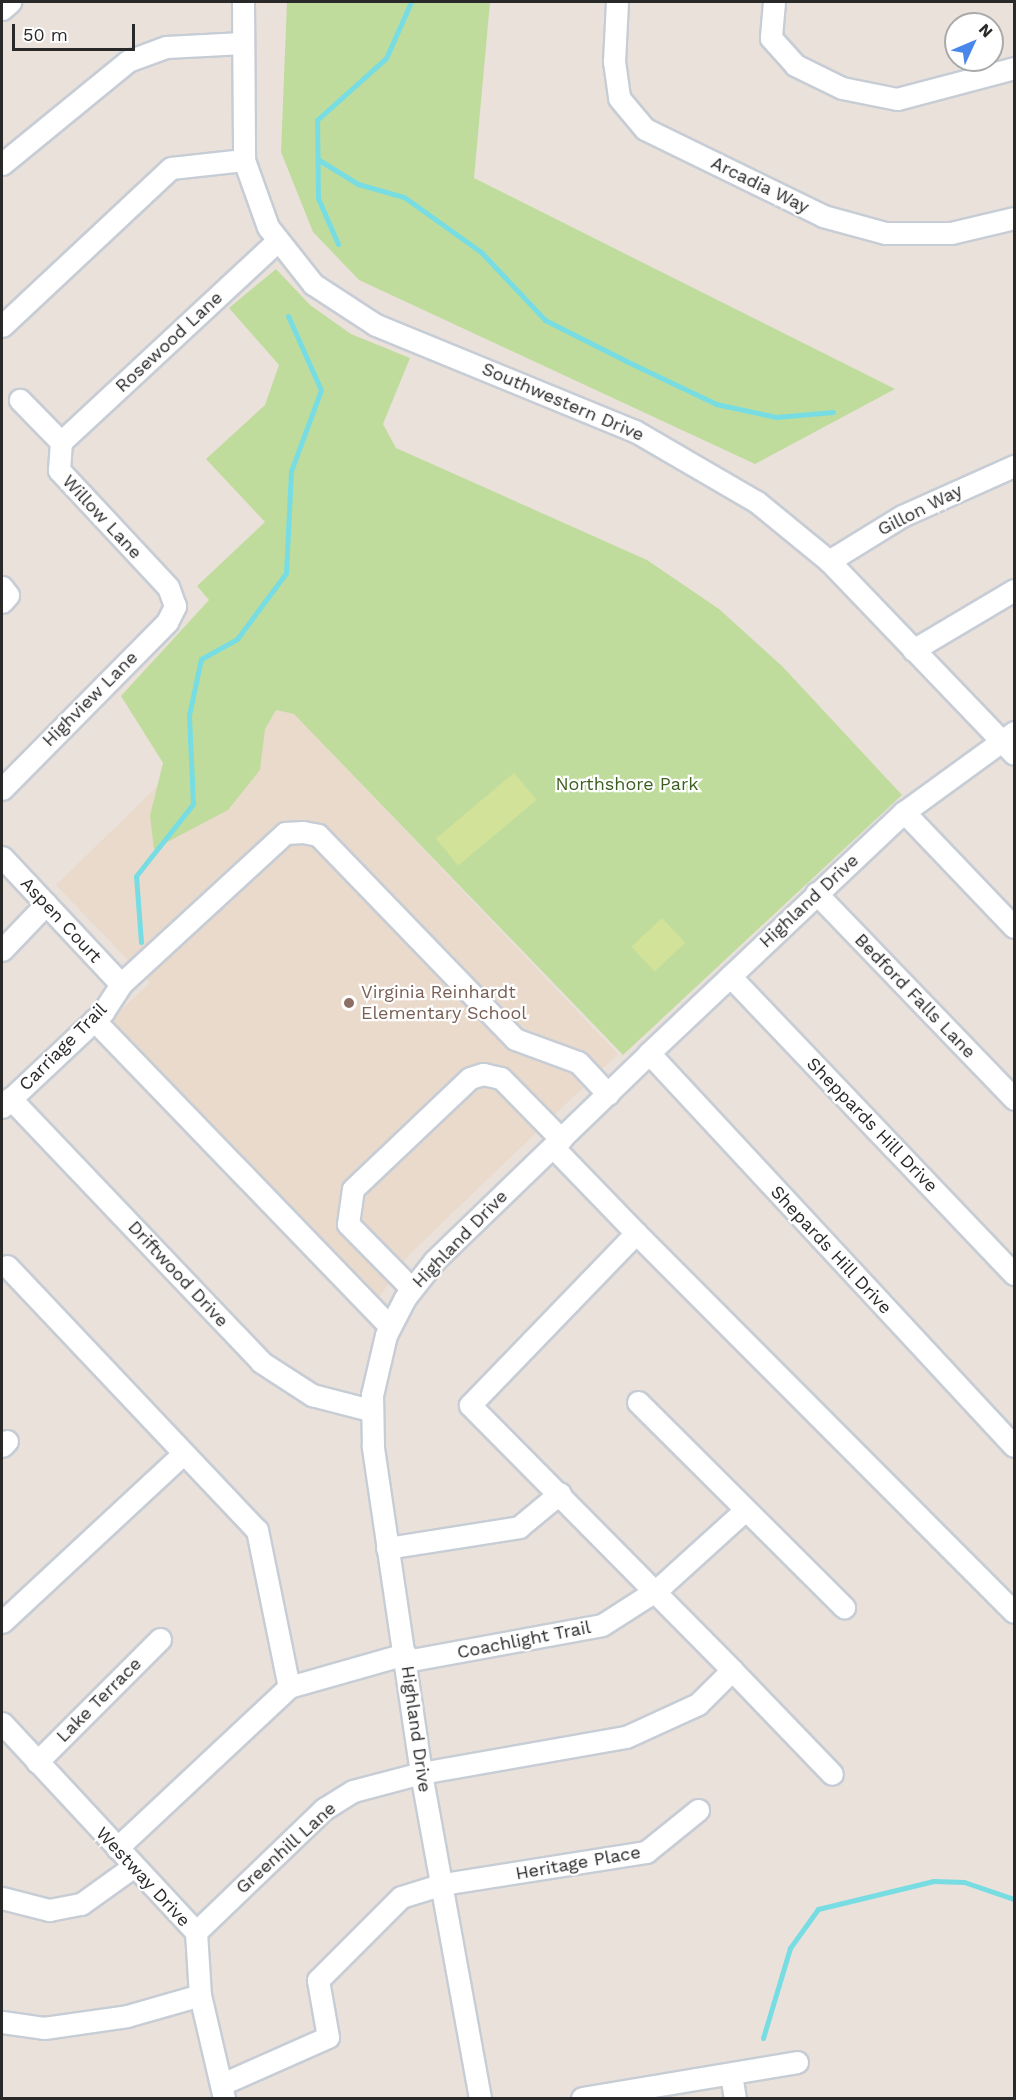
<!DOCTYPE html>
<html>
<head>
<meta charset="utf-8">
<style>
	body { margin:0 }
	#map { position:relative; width:1016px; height:2100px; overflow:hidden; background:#eae1db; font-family:"Work Sans",sans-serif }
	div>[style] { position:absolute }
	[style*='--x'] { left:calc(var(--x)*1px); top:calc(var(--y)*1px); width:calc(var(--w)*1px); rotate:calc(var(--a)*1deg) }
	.education>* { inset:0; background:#eadacc }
	.green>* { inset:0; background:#bfdc9c }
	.pitch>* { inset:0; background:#d3e299; transform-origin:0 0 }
	.stream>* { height:5px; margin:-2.5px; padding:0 2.5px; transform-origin:2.5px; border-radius:2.5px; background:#77dde3 }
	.roads { filter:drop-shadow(2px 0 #c7cdd5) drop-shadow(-2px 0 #c7cdd5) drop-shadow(0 2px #c7cdd5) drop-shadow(0 -2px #c7cdd5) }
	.minor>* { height:21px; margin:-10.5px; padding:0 10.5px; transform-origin:10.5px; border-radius:10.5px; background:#fff }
	.dots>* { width:16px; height:16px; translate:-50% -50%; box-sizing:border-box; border:3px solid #fff; border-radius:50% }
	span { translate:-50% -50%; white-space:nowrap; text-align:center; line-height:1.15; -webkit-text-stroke:4.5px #fff; paint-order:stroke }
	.street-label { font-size:18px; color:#292929 }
	.park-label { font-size:18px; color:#3a5f20 }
	.education-label { font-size:18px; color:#785e54 }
	.left { translate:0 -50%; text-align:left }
	.frame { position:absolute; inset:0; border:3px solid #292929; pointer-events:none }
	.north { position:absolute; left:944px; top:12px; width:60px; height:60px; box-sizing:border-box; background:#fff; border:2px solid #a9a9a9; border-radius:50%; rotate:46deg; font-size:16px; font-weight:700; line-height:24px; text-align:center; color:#292929 }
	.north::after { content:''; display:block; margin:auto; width:21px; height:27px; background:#4988ea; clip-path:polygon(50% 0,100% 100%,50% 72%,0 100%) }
	.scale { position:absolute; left:12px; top:24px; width:123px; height:27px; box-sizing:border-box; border:3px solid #292929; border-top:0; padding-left:8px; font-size:18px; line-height:21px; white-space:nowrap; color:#292929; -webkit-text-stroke:4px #fff; paint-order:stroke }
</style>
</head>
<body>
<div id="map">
	<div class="education">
		<i style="clip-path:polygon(264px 682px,618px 1054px,410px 1254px,375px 1303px,108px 1022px,150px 983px,56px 885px)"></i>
	</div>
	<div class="green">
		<i style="clip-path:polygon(287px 2px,490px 2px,474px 178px,895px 389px,755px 464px,359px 280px,313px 232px,281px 152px)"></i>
		<i style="clip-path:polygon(276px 269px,310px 305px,351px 334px,410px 358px,383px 424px,396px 448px,647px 560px,719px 609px,782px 666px,902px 795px,623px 1055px,294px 714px,276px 710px,265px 729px,260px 770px,228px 810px,154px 849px,150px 816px,163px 763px,121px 696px,209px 600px,197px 586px,265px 522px,206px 459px,265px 405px,279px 365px,229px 308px)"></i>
	</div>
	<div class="pitch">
		<i style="left:514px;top:773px;width:35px;height:102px;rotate:50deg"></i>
		<i style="left:662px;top:918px;width:34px;height:42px;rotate:47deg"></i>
	</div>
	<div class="stream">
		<i style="--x:319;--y:160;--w:46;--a:31.6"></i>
		<i style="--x:358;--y:184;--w:48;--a:15.8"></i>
		<i style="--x:404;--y:197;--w:95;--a:35.5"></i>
		<i style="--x:481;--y:252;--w:93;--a:46.7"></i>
		<i style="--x:545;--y:320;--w:91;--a:26.8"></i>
		<i style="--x:626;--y:361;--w:100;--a:25.5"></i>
		<i style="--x:716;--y:404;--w:61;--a:12.2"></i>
		<i style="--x:776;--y:417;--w:57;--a:-5"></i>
		<i style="--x:338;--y:244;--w:50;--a:-113.5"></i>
		<i style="--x:318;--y:198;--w:78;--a:-90.7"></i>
		<i style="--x:317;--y:120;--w:93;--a:-41.9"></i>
		<i style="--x:386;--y:58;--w:61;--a:-65.9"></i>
		<i style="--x:141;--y:942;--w:66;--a:-94.3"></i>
		<i style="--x:136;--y:876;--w:92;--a:-51.6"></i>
		<i style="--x:193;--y:804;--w:89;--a:-92.6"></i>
		<i style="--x:189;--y:715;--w:57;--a:-77.9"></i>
		<i style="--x:201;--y:659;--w:41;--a:-29.1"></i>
		<i style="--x:237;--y:639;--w:82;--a:-53.4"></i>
		<i style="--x:286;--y:573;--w:102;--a:-87.2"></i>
		<i style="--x:291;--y:471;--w:86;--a:-69.7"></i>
		<i style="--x:321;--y:390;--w:81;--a:-114"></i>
		<i style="--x:763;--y:2038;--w:94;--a:-73.3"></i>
		<i style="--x:790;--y:1948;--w:48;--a:-54.3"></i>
		<i style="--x:818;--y:1909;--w:119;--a:-13.6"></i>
		<i style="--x:934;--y:1881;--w:30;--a:2"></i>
		<i style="--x:964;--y:1882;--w:53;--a:18.8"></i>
	</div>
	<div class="roads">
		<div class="minor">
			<i style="--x:243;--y:2;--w:158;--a:89.6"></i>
			<i style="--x:244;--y:160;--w:71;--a:70.3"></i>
			<i style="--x:268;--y:227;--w:73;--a:51.7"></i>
			<i style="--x:313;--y:284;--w:75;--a:33.1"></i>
			<i style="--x:376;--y:325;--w:280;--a:22.3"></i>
			<i style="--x:635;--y:431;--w:141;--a:30.2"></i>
			<i style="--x:757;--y:502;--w:93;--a:39.3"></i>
			<i style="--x:829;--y:561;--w:267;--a:46.2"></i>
			<i style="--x:617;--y:2;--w:59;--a:92.9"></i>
			<i style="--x:614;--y:61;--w:37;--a:82"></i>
			<i style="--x:619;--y:98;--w:40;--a:50"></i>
			<i style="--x:645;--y:129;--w:198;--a:26"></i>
			<i style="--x:823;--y:216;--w:64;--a:15.3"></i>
			<i style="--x:885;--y:233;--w:66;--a:0"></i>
			<i style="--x:951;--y:233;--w:65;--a:-13.4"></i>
			<i style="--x:774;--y:2;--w:36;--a:95"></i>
			<i style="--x:771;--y:38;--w:36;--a:48"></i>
			<i style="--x:795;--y:65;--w:52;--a:26.1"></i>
			<i style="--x:842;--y:88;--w:56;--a:11.3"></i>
			<i style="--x:897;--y:99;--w:121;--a:-14.8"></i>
			<i style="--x:2;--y:9;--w:11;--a:-41"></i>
			<i style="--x:2;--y:164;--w:163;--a:-39.3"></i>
			<i style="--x:128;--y:61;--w:40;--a:-20.2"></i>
			<i style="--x:166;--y:47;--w:77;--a:-3"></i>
			<i style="--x:2;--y:326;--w:231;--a:-43.1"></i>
			<i style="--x:171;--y:168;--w:73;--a:-6.3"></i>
			<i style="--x:61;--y:442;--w:295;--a:-42.9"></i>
			<i style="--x:829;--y:561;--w:86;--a:-31.7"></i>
			<i style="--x:902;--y:516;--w:123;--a:-24.1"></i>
			<i style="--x:2;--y:587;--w:10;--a:53"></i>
			<i style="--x:8;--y:595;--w:9;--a:131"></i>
			<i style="--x:913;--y:650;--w:117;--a:-30.7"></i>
			<i style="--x:2;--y:789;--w:235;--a:-45.3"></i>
			<i style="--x:167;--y:622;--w:18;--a:-63"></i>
			<i style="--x:175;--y:606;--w:20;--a:-110"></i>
			<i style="--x:168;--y:587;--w:160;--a:-133"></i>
			<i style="--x:59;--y:470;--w:28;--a:-86"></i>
			<i style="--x:61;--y:442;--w:59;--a:-134.3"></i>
			<i style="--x:904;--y:812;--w:159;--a:46.3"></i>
			<i style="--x:2;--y:857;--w:174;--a:46.9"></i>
			<i style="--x:816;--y:893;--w:286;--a:46.1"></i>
			<i style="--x:2;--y:950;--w:64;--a:-46.3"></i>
			<i style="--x:730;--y:976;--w:412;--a:46.4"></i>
			<i style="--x:94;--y:1020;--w:426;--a:46"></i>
			<i style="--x:649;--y:1053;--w:536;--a:47.12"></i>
			<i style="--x:10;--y:1098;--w:364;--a:46.4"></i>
			<i style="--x:261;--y:1362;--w:61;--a:32.9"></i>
			<i style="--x:312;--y:1395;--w:60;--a:14.5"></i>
			<i style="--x:2;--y:1107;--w:139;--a:-43.2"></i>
			<i style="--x:103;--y:1012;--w:33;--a:-57"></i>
			<i style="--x:121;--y:984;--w:223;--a:-42.6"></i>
			<i style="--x:285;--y:833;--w:18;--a:-3"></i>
			<i style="--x:303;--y:832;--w:15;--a:11"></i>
			<i style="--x:318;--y:835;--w:284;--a:46"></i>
			<i style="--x:515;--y:1039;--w:67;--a:20.1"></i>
			<i style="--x:578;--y:1062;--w:44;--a:46.8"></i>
			<i style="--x:553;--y:1147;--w:120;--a:46"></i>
			<i style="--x:636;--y:1233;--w:239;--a:134"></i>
			<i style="--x:470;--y:1405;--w:373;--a:45.3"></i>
			<i style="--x:636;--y:1233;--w:535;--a:45.08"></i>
			<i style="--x:7;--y:1266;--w:364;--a:46.6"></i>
			<i style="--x:257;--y:1530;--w:160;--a:78.5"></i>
			<i style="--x:289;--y:1687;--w:121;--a:-15.9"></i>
			<i style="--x:411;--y:1288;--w:90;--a:-134.5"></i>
			<i style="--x:348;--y:1224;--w:35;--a:-82"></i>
			<i style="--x:353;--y:1189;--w:161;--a:-43.5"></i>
			<i style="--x:470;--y:1078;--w:14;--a:-17"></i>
			<i style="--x:483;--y:1074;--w:18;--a:13"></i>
			<i style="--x:501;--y:1078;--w:86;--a:45.5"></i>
			<i style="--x:638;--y:1402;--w:291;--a:44.9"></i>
			<i style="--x:2;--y:1446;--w:7;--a:-45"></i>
			<i style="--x:387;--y:1548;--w:134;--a:-9"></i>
			<i style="--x:519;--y:1527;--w:53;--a:-39.7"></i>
			<i style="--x:2;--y:1622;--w:247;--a:-42.9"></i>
			<i style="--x:406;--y:1661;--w:199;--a:-10.4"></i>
			<i style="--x:602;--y:1625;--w:67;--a:-32.7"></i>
			<i style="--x:658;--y:1589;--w:118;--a:-42.2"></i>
			<i style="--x:2;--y:1723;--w:285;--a:47.1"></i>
			<i style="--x:196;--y:1932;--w:63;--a:86.4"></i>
			<i style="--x:200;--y:1995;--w:106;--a:76.9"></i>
			<i style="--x:37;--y:1762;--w:174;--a:-45"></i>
			<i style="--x:117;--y:1848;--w:236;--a:-43.1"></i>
			<i style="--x:2;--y:1898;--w:49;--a:14.3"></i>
			<i style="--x:49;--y:1910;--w:33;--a:-11"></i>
			<i style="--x:81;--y:1904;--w:65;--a:-35.6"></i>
			<i style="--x:196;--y:1932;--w:178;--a:-43.9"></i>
			<i style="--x:324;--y:1809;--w:34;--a:-32"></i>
			<i style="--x:353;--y:1791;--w:70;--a:-14.8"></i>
			<i style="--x:421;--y:1773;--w:208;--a:-10"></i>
			<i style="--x:626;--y:1737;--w:79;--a:-24.6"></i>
			<i style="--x:698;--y:1704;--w:48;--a:-45"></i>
			<i style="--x:732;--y:1670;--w:144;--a:46.1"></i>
			<i style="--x:2;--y:2022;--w:42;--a:8.1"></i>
			<i style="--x:44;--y:2028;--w:84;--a:-8.2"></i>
			<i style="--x:127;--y:2016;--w:76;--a:-16"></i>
			<i style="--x:731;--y:2074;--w:24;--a:81"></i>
			<i style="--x:222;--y:2084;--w:116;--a:-23.9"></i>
			<i style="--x:328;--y:2037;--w:58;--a:-100"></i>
			<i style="--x:318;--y:1980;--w:117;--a:-45"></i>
			<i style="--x:401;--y:1897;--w:44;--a:-17.2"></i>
			<i style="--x:443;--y:1884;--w:206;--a:-9"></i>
			<i style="--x:646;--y:1852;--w:67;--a:-38.9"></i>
			<i style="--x:480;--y:2098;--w:330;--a:-100.3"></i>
			<i style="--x:421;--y:1773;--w:331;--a:-98.4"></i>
			<i style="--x:373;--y:1446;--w:51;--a:-91.1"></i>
			<i style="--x:372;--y:1395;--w:62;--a:-76.9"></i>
			<i style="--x:386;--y:1335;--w:42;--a:-62.8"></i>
			<i style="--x:405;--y:1298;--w:48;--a:-51.7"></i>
			<i style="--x:435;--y:1260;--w:298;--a:-44"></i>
			<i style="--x:649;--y:1053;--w:351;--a:-43.4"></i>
			<i style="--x:904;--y:812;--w:136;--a:-36"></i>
			<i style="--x:582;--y:2098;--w:218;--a:-9.5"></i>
		</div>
	</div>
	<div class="dots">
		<i style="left:349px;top:1003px;background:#8d6e63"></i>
	</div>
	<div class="street-label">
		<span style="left:760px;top:185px;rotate:26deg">Arcadia Way</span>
		<span style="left:169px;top:342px;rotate:-43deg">Rosewood Lane</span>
		<span style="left:563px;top:402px;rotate:23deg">Southwestern Drive</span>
		<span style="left:920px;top:510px;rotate:-27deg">Gillon Way</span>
		<span style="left:102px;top:517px;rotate:47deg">Willow Lane</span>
		<span style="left:90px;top:699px;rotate:-45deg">Highview Lane</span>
		<span style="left:809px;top:901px;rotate:-43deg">Highland Drive</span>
		<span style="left:61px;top:920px;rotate:47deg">Aspen Court</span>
		<span style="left:915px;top:996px;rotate:46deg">Bedford Falls Lane</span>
		<span style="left:63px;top:1047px;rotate:-45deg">Carriage Trail</span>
		<span style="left:872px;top:1125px;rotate:46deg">Sheppards Hill Drive</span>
		<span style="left:460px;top:1239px;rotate:-46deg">Highland Drive</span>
		<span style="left:831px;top:1250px;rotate:47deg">Shepards Hill Drive</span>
		<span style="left:178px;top:1274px;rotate:47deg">Driftwood Drive</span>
		<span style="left:524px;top:1640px;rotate:-11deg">Coachlight Trail</span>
		<span style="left:99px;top:1700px;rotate:-45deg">Lake Terrace</span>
		<span style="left:416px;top:1729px;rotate:82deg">Highland Drive</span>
		<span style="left:286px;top:1848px;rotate:-42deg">Greenhill Lane</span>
		<span style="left:578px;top:1863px;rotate:-10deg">Heritage Place</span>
		<span style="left:143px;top:1877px;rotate:47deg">Westway Drive</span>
	</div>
	<div class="park-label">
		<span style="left:627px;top:784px">Northshore Park</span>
	</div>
	<div class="education-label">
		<span class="left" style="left:361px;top:1003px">Virginia Reinhardt<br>Elementary School</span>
	</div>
	<div class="frame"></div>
	<div class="north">N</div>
	<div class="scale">50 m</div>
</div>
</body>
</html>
